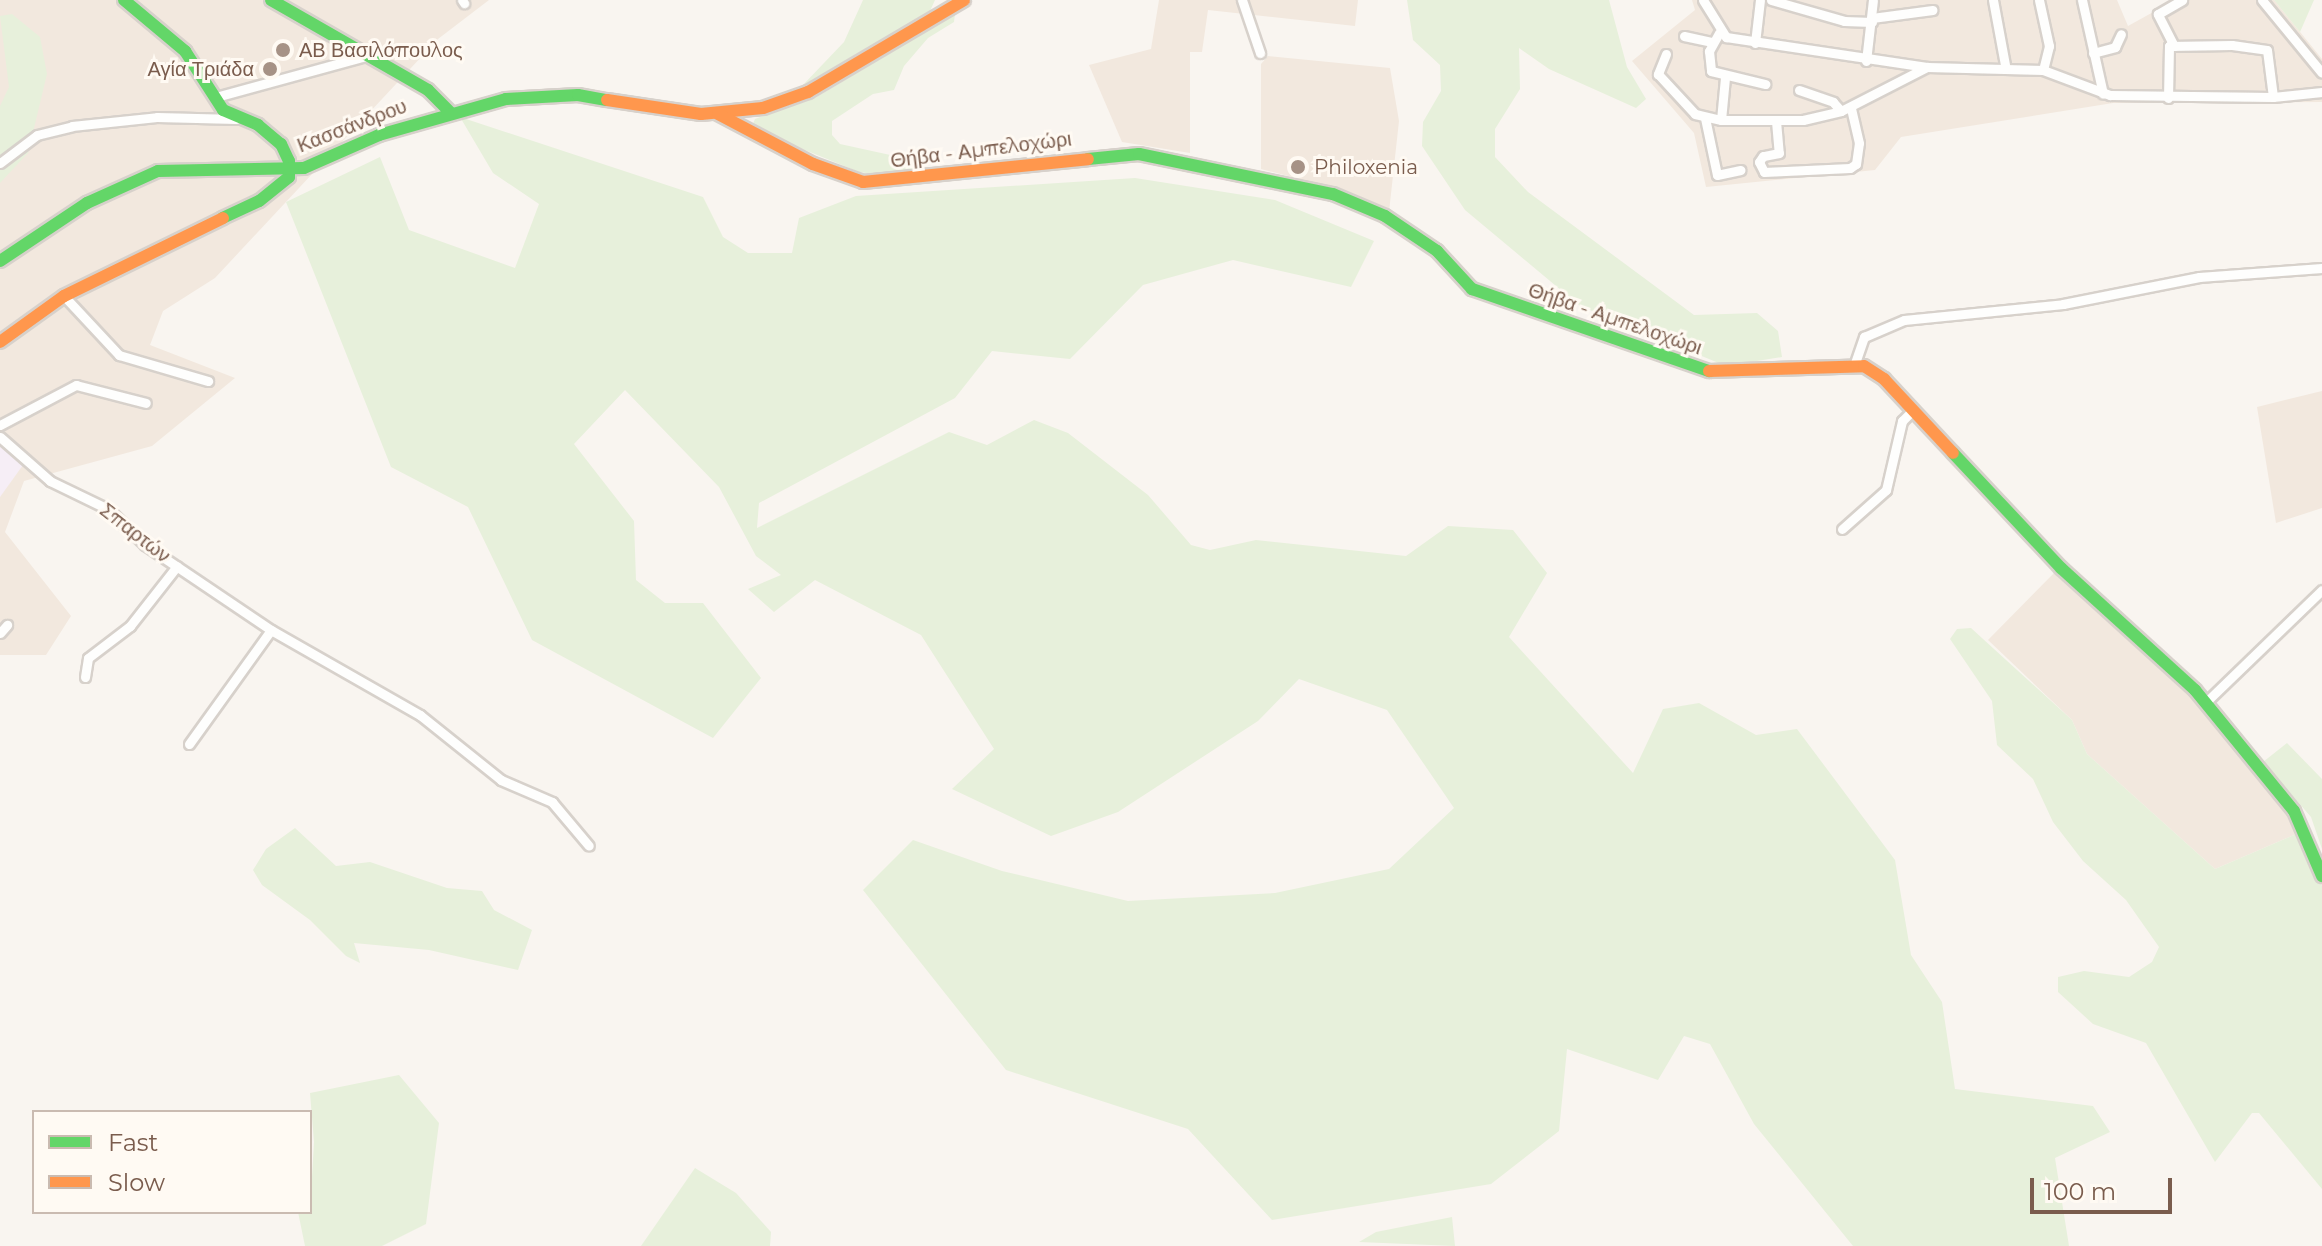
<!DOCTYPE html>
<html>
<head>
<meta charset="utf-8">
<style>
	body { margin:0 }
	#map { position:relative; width:2322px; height:1246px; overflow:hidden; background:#f9f5f0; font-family:Montserrat,sans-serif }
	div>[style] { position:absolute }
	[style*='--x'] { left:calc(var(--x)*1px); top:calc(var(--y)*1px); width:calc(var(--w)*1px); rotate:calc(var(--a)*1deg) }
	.residential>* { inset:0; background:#f2e8de }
	.education>* { inset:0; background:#f6eef6 }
	.green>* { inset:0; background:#e7f0db }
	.roads { filter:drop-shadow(2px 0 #d7d1cb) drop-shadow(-2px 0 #d7d1cb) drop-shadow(0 2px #d7d1cb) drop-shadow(0 -2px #d7d1cb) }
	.street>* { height:9px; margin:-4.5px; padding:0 4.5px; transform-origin:4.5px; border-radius:4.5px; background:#fefefd }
	.fast>* { height:12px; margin:-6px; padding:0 6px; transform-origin:6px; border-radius:6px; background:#63d668 }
	.slow>* { height:12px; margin:-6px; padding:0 6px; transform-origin:6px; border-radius:6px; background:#ff974d }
	.dots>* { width:22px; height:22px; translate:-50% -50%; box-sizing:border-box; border:4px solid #fffaf3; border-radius:50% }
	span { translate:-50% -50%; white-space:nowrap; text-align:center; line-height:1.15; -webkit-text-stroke:6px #fffaf3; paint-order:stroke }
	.poi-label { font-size:20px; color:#7a5c4d }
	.left { translate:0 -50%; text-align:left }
	.right { translate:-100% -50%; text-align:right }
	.street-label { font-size:20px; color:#7a5c4d }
	.legend { position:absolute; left:32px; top:1110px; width:280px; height:104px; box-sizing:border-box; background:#fffaf3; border:2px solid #cabbb1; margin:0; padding:10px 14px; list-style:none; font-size:24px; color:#7a5c4d }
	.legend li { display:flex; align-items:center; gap:16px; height:40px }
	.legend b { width:40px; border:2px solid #cabbb1 }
	.scale { position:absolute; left:2030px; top:1178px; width:142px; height:36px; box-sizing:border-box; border:4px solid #7a5c4d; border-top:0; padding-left:10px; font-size:24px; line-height:28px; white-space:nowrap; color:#7a5c4d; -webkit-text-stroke:6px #fffaf3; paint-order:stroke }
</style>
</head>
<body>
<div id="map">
	<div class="residential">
		<i style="clip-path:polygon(0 0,489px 0,438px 39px,215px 278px,163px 311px,150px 345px,235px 378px,152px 446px,24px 481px,5px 532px,71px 616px,46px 655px,0 655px)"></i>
		<i style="clip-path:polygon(1159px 0,1358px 0,1355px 26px,1208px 10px,1202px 52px,1190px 52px,1190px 153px,1122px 142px,1089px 65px,1151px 49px)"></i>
		<i style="clip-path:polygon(1692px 0,2117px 0,2128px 26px,2175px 0,2274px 0,2322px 59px,2322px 102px,2113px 103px,1901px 137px,1875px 170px,1706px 187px,1694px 133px,1632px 61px,1695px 10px)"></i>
		<i style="clip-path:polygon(1268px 56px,1390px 68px,1399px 121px,1389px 212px,1326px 186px,1261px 169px,1261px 64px)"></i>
		<i style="clip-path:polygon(2322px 391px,2322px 508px,2276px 523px,2257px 407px)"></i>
		<i style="clip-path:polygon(2056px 571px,2185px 683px,2292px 813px,2301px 832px,2215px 869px,2087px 754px,2072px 720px,1988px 640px)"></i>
	</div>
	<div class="education">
		<i style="clip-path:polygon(0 438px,23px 465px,0 497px)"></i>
	</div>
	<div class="green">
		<i style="clip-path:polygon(863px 0,935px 0,930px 11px,802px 86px,844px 42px)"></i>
		<i style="clip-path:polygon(1407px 0,1609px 0,1627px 67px,1646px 99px,1636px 108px,1549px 69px,1519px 48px,1520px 89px,1495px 129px,1495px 157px,1528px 192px,1694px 315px,1757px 313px,1778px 331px,1782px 357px,1726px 366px,1580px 306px,1465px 210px,1422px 146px,1423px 122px,1441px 91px,1440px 65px,1413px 40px)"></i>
		<i style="clip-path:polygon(2274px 0,2314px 0,2300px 32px)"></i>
		<i style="clip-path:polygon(12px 14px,40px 37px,47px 74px,28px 153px,0 183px,0 106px,9px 87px,0 16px)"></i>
		<i style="clip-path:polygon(955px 14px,954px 22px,928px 38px,904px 66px,894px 90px,873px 94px,832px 121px,832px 135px,840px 144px,904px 158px,917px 165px,915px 172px,894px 177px,859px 172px,751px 128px,755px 119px,815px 98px)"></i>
		<i style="clip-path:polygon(460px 117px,703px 197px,723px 237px,748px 253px,792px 253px,799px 218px,856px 196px,1135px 178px,1275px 200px,1374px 241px,1351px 287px,1233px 260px,1143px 285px,1070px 359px,992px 351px,955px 398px,759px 503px,757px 528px,949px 432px,987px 445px,1034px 420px,1068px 433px,1148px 495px,1191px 545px,1210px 550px,1256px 540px,1406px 556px,1448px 526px,1513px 530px,1547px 573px,1509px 637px,1633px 773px,1663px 709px,1699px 703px,1756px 735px,1797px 729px,1895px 860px,1911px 955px,1942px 1002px,1955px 1089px,2093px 1106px,2110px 1132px,2055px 1158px,2069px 1246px,1853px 1246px,1754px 1124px,1710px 1044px,1684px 1036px,1658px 1080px,1567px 1049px,1559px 1131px,1491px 1184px,1272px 1220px,1188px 1129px,1006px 1070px,863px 890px,913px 840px,1002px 871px,1128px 901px,1275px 893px,1389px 869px,1454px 808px,1387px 710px,1299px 679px,1258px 721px,1118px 812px,1051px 836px,952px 789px,994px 749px,921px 635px,815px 580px,774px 612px,748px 589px,781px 575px,756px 556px,719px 487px,625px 390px,574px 444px,634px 521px,636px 580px,665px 603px,703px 603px,761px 678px,713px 738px,532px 640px,468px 507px,391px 467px,286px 202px,380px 157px,409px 230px,515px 268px,539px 204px,493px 173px)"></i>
		<i style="clip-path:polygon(1971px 628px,2072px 720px,2087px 754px,2215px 869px,2301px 832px,2322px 886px,2322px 1189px,2259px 1113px,2252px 1113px,2215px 1162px,2146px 1043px,2093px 1024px,2058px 992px,2058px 977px,2084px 971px,2129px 977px,2152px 962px,2159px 947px,2126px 900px,2083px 861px,2053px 822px,2033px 779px,1997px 745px,1992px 701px,1950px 639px,1957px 629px)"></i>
		<i style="clip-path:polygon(2287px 743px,2322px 779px,2322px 849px,2311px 817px,2263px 762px)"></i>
		<i style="clip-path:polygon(295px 828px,336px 866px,370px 862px,447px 888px,482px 891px,494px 910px,532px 930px,518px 970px,429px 950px,354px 943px,360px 963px,346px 956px,310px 920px,262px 885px,253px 870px,266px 849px)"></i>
		<i style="clip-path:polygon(399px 1075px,439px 1123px,426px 1224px,382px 1246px,305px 1246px,298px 1212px,310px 1212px,314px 1142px,310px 1093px)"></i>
		<i style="clip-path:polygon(695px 1168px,736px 1193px,771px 1232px,770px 1246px,641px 1246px)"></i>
		<i style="clip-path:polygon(1452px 1217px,1455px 1246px,1359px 1242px,1376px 1232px)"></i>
	</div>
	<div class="roads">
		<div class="street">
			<i style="--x:462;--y:0;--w:4;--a:56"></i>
			<i style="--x:1242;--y:0;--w:56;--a:71.2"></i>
			<i style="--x:1703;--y:0;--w:44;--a:58.1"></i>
			<i style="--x:1726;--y:37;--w:203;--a:8.5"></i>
			<i style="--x:1771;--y:0;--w:76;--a:16"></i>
			<i style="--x:1844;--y:21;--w:28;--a:2"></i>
			<i style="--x:1993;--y:0;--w:66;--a:79.5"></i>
			<i style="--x:2082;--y:0;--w:96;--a:77.4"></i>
			<i style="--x:2262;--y:0;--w:94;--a:50.6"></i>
			<i style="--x:1872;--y:18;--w:61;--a:-7.6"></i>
			<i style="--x:1719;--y:33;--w:21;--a:119"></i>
			<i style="--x:1709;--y:51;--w:20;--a:84"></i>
			<i style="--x:1711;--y:71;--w:56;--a:13.5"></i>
			<i style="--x:1684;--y:36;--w:29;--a:12"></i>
			<i style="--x:1755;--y:43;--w:43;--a:-83.4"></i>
			<i style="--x:2174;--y:46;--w:36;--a:-117"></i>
			<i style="--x:2158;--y:14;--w:28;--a:-30"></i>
			<i style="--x:2093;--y:53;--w:23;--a:-15"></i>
			<i style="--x:2115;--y:47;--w:14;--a:-65"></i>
			<i style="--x:1666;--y:54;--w:22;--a:112"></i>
			<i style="--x:1658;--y:74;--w:54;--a:47.2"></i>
			<i style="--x:1695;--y:114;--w:27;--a:13"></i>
			<i style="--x:1721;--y:120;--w:82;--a:0"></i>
			<i style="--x:1803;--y:120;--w:39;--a:-13"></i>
			<i style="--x:1841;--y:111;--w:97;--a:-27.1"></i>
			<i style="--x:1927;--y:67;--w:116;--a:1.5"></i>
			<i style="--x:2043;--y:70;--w:25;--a:-76"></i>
			<i style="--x:2049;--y:46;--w:47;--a:-102.3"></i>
			<i style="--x:1866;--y:61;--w:61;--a:-83.5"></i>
			<i style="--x:2043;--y:70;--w:72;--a:20.5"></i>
			<i style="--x:2110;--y:95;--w:163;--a:0.7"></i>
			<i style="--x:2273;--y:97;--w:49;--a:-5.8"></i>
			<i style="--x:1799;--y:90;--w:36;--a:19"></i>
			<i style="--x:1833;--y:102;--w:12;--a:48"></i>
			<i style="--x:216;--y:97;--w:156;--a:-15.3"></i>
			<i style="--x:2168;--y:98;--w:52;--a:-88.9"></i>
			<i style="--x:2169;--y:46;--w:63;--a:-0.9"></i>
			<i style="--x:2232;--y:45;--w:35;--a:8"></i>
			<i style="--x:2267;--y:50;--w:47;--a:82.7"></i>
			<i style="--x:1705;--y:118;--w:58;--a:78.1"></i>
			<i style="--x:1717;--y:175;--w:24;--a:-12"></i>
			<i style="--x:1721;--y:120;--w:42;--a:-84.6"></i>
			<i style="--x:1776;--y:121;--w:32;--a:85"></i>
			<i style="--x:1779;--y:153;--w:16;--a:169"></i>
			<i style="--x:1763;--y:156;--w:7;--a:124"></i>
			<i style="--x:1759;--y:162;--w:11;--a:63"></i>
			<i style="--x:1764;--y:172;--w:86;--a:-2.7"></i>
			<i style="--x:1850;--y:168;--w:7;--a:-34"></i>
			<i style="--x:1856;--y:164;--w:21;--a:-82"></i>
			<i style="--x:1859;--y:143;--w:37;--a:-103"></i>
			<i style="--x:0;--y:163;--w:46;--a:-37.1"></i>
			<i style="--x:37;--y:135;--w:36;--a:-14"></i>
			<i style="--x:72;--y:126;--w:85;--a:-6"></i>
			<i style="--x:157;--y:117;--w:79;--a:1.5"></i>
			<i style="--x:64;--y:296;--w:81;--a:47"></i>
			<i style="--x:119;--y:355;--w:93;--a:16.3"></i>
			<i style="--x:1855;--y:363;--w:28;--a:-71"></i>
			<i style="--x:1864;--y:337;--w:43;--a:-23"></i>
			<i style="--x:1904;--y:320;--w:160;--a:-5.7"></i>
			<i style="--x:2063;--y:304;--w:139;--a:-11.2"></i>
			<i style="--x:2199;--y:277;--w:123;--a:-4.2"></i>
			<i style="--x:0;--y:425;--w:86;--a:-27.8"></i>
			<i style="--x:76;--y:385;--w:72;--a:14.4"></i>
			<i style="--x:0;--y:437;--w:67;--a:41.3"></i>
			<i style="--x:50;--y:481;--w:64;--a:25.8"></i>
			<i style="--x:108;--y:509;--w:52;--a:44.2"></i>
			<i style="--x:145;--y:545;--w:152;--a:34"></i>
			<i style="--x:1842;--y:529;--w:59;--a:-41.6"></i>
			<i style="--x:1886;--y:490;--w:71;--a:-76.9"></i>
			<i style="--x:1902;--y:421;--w:14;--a:-45"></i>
			<i style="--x:0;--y:633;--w:11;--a:-49"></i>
			<i style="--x:85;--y:677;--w:19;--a:-81"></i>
			<i style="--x:88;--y:658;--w:53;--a:-37.3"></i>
			<i style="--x:130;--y:626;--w:76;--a:-51.9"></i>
			<i style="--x:2206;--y:702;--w:161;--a:-44"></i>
			<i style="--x:189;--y:744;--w:140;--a:-54.3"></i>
			<i style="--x:271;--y:630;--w:172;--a:29.7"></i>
			<i style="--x:420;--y:715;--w:104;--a:38.7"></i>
			<i style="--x:501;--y:780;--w:56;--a:23.3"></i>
			<i style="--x:552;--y:802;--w:57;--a:49.9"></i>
		</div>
		<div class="fast">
			<i style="--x:124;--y:0;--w:80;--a:39.9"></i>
			<i style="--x:185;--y:51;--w:70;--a:57.2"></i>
			<i style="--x:223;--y:110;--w:38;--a:23"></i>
			<i style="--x:258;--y:125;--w:30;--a:40"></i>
			<i style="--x:281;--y:144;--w:19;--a:65"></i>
			<i style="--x:289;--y:161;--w:16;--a:90"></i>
			<i style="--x:289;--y:177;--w:38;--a:141"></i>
			<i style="--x:259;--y:201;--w:40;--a:155"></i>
			<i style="--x:271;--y:0;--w:181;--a:29.8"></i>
			<i style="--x:428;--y:90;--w:31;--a:45"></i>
			<i style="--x:1088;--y:159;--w:51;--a:-5.6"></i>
			<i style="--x:1139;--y:154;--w:198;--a:11.7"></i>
			<i style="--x:1333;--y:194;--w:56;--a:22.9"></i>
			<i style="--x:1385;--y:216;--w:63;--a:33.9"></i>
			<i style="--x:1437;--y:251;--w:52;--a:47.4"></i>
			<i style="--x:1472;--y:289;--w:251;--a:19.1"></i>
			<i style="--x:0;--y:261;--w:105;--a:-33.7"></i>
			<i style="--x:87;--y:203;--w:78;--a:-24.3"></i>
			<i style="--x:158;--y:171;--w:146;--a:-1.2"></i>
			<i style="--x:304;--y:168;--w:82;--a:-23.7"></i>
			<i style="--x:379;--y:135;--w:132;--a:-15.8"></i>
			<i style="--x:506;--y:99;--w:72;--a:-3.2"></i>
			<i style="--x:578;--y:95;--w:29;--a:10"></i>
			<i style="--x:1953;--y:453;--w:158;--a:46.8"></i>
			<i style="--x:2061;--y:568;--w:181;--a:42.3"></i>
			<i style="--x:2195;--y:690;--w:156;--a:50.7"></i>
			<i style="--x:2294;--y:811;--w:71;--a:66.7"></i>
		</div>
		<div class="slow">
			<i style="--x:607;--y:100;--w:95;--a:8.5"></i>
			<i style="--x:701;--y:114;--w:62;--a:-5.5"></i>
			<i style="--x:763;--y:108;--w:48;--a:-19.6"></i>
			<i style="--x:808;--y:92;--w:181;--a:-30.5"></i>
			<i style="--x:718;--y:114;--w:107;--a:27.8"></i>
			<i style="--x:813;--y:164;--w:53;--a:19.8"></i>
			<i style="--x:863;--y:182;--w:226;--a:-5.8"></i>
			<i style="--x:0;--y:342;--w:79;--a:-35.7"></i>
			<i style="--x:64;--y:296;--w:177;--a:-26.1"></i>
			<i style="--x:1709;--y:371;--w:155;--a:-1.8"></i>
			<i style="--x:1864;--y:366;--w:24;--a:33"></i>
			<i style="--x:1884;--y:379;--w:101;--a:47"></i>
		</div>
	</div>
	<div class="dots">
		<i style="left:283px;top:50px;background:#a69286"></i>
		<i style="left:270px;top:69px;background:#a69286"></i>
		<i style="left:1298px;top:167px;background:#a69286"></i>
	</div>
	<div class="poi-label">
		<span class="left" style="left:299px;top:50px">ΑΒ Βασιλόπουλος</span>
		<span class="right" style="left:254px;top:69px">Αγία Τριάδα</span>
		<span class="left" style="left:1314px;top:167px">Philoxenia</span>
	</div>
	<div class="street-label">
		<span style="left:352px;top:126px;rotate:-21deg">Κασσάνδρου</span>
		<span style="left:981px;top:150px;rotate:-7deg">Θήβα - Αμπελοχώρι</span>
		<span style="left:1615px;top:319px;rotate:19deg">Θήβα - Αμπελοχώρι</span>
		<span style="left:135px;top:533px;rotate:38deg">Σπαρτών</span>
	</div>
	<ul class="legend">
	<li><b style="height:10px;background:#63d668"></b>Fast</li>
	<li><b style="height:10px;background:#ff974d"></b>Slow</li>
	</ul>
	<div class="scale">100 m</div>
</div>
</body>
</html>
